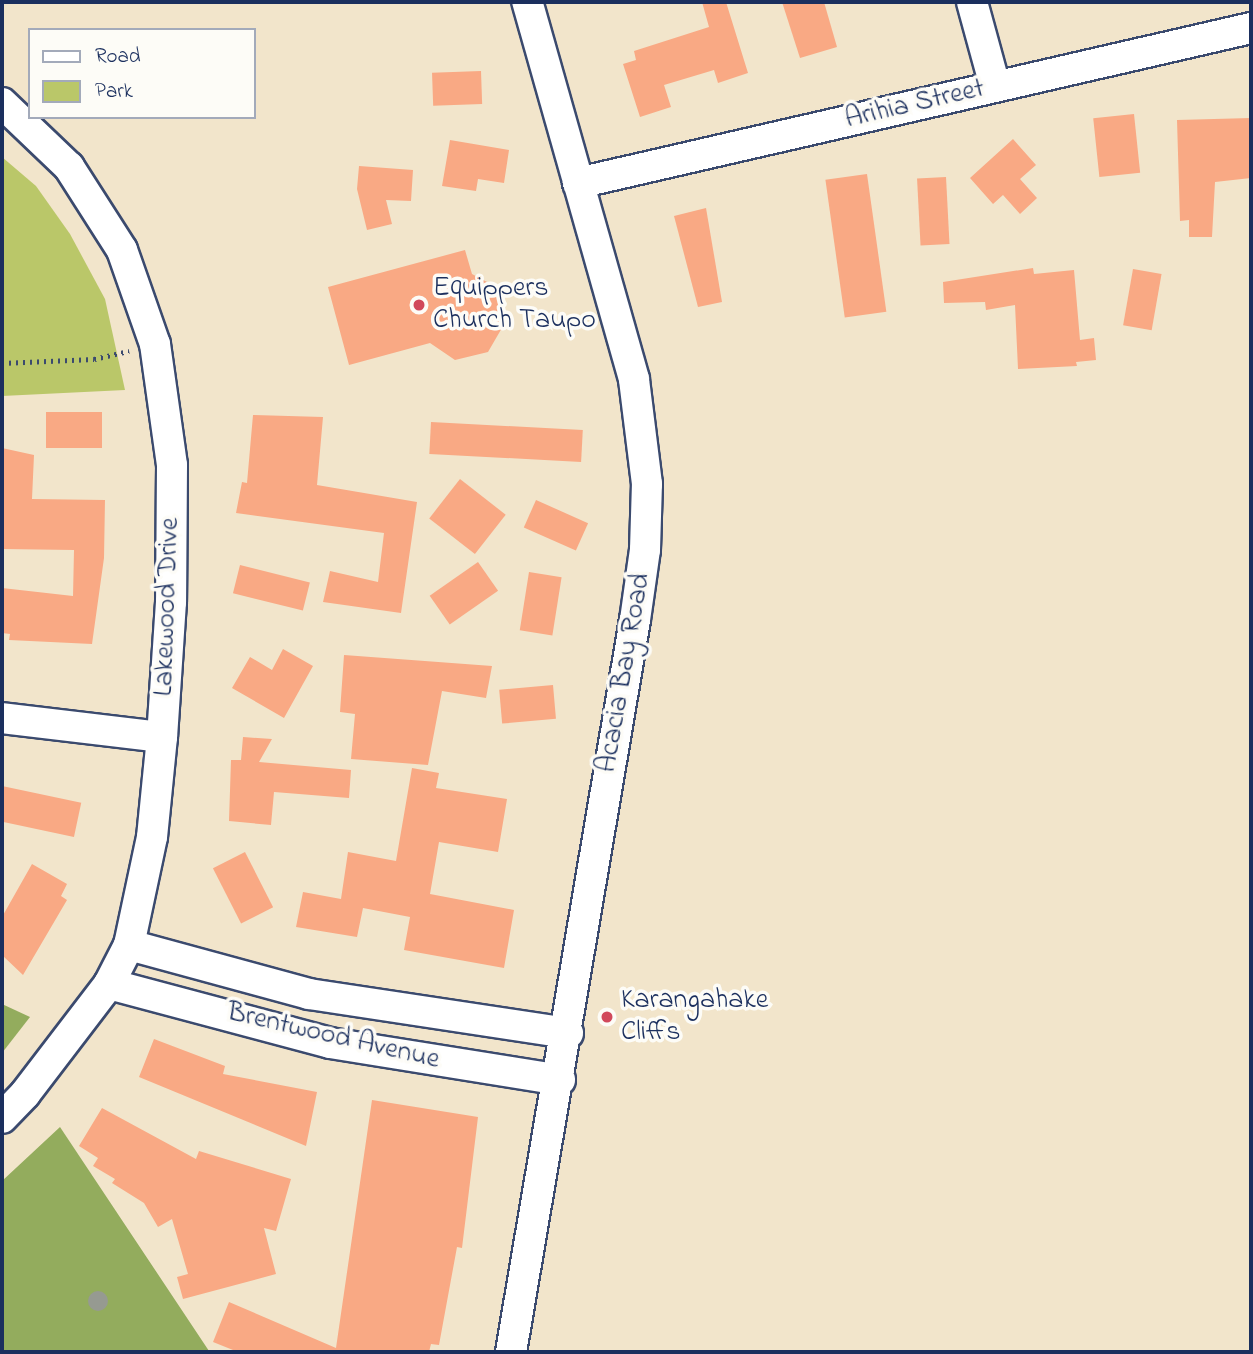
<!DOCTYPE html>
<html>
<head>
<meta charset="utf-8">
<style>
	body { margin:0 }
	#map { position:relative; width:1253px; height:1354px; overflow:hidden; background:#f2e5cb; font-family:"Indie Flower",sans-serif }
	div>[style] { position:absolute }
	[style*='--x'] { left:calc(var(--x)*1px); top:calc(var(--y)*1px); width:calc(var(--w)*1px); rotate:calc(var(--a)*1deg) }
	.green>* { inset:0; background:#bac769 }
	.forest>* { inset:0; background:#93ac5d }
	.building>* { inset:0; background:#f9a984; transform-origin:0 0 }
	.path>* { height:4.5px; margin-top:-2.25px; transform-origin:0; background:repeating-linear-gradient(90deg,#3b4a6e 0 2px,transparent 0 7px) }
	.roads { filter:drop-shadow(2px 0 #3b4a6e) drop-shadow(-2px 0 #3b4a6e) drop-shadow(0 2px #3b4a6e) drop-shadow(0 -2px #3b4a6e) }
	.minor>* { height:30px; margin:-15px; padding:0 15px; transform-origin:15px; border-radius:15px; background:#fff }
	.trees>* { width:20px; height:20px; margin:-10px; border-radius:50%; background:#969a91 }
	.dots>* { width:19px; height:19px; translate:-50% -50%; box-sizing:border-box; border:4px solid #fdfcf7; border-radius:50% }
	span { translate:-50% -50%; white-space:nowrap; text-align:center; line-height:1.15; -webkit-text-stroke:7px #fdfcf7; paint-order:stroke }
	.street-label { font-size:28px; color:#1b2f5e }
	.poi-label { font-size:28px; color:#1b2f5e }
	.left { translate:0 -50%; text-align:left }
	.frame { position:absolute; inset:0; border:4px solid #1b2f5e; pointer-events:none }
	.legend { position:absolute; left:28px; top:28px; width:228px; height:91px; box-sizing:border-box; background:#fdfcf7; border:2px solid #a3aaba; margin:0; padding:9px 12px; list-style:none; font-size:21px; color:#1b2f5e }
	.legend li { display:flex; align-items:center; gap:14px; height:35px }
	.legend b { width:35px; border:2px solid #a3aaba }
</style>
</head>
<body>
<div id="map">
	<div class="green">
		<i style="clip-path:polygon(2px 157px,36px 186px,70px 234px,105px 299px,125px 390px,2px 396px)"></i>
	</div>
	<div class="forest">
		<i style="clip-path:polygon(2px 1004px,30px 1017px,2px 1053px)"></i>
		<i style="clip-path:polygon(60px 1127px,209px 1351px,211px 1352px,2px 1352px,2px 1181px)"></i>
	</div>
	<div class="building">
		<i style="clip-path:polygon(702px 2px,726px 2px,748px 73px,718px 83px,714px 70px,664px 85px,671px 107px,640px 117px,623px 64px,636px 60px,634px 51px,709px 27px)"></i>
		<i style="clip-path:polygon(782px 2px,824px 2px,837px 47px,800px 58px)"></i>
		<i style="left:481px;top:71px;width:33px;height:49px;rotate:88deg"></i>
		<i style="left:1134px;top:114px;width:59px;height:41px;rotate:84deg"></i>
		<i style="clip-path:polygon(1251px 118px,1251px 178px,1215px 182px,1212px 237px,1189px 237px,1189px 220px,1180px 221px,1177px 120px)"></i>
		<i style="clip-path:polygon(1013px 139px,1036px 165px,1020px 179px,1037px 198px,1020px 214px,1003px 195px,993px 204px,970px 178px)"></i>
		<i style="clip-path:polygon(450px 140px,509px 150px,504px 183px,478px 179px,476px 191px,442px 186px)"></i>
		<i style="clip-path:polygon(359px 166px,413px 170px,411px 201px,386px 200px,392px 224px,367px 230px,357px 189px)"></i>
		<i style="left:867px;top:174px;width:139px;height:42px;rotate:82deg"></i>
		<i style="left:946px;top:177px;width:67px;height:29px;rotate:87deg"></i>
		<i style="clip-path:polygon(706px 208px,722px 302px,698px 307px,674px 216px)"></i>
		<i style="clip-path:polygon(465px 250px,472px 274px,502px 290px,506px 321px,488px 352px,455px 360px,430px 343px,349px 365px,328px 287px)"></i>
		<i style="clip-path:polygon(1033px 268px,1034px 274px,1074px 270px,1080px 340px,1094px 338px,1096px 360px,1076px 362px,1077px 366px,1018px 369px,1015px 305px,986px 310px,985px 302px,944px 303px,943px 282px)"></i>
		<i style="left:1133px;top:269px;width:29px;height:57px;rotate:10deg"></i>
		<i style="left:102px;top:412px;width:36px;height:56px;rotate:90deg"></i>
		<i style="clip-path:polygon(253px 415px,323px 417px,317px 485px,417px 502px,401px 613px,323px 602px,330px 571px,378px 582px,384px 533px,236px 513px,242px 482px,247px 483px)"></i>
		<i style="left:431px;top:422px;width:152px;height:32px;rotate:3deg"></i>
		<i style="clip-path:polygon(2px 448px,34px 455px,32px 499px,105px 500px,104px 558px,92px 644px,9px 640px,10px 634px,2px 633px,2px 588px,73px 596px,74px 550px,2px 549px)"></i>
		<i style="left:460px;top:479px;width:58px;height:50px;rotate:38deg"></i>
		<i style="left:536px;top:500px;width:57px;height:30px;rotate:24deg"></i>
		<i style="left:478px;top:562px;width:35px;height:59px;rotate:55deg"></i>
		<i style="left:240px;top:565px;width:72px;height:29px;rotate:14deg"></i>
		<i style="left:529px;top:572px;width:33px;height:59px;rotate:9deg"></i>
		<i style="clip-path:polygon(283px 649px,313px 666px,284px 718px,232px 688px,250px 657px,272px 670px)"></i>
		<i style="clip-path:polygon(344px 655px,492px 666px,486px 698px,442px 691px,428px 765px,351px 759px,355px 714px,340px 712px)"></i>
		<i style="left:553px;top:685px;width:34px;height:54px;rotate:85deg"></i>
		<i style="clip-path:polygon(243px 737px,272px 739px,259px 762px,351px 770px,349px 798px,274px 792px,271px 825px,229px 821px,231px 760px,241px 760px)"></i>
		<i style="clip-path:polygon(412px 768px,439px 773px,436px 788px,507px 799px,498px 852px,439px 842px,430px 894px,514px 910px,504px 968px,404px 950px,410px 917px,363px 908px,357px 937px,296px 927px,303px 892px,341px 899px,348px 852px,396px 861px)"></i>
		<i style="left:2px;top:786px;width:81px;height:35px;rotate:12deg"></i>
		<i style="left:245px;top:852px;width:62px;height:36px;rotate:63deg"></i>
		<i style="clip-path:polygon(32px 864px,67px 884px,61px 896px,67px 900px,23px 975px,2px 955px,2px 917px)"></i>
		<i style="clip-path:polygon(154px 1039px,225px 1066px,223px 1074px,317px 1092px,306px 1146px,139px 1077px)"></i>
		<i style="clip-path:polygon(372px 1100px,478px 1117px,462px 1248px,457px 1247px,439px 1345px,431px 1344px,429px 1352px,238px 1352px,213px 1342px,229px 1302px,336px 1348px)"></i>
		<i style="clip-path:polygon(102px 1108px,196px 1159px,199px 1151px,291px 1179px,276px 1231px,264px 1228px,276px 1274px,183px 1299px,177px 1277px,188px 1274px,172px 1219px,158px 1227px,144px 1203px,112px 1183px,115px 1179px,93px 1166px,98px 1158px,79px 1146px)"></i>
	</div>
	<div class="path">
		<i style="--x:2;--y:363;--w:92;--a:-2.5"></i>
		<i style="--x:94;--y:359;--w:36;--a:-13"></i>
	</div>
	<div class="roads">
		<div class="minor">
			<i style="--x:972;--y:2;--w:87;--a:74.7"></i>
			<i style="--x:2;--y:103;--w:93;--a:43.7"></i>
			<i style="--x:69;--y:167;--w:98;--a:57.4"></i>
			<i style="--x:122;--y:250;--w:100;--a:70.7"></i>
			<i style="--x:155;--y:344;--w:122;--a:82"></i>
			<i style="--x:172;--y:465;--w:137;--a:90.4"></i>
			<i style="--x:171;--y:602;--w:135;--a:93.8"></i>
			<i style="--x:162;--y:737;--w:100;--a:95.7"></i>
			<i style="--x:152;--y:837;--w:110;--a:102"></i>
			<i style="--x:129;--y:945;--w:44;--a:117.1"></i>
			<i style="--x:109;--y:984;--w:138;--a:127.4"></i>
			<i style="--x:25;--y:1094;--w:33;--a:134"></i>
			<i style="--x:578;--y:183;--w:691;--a:-12.97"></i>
			<i style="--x:2;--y:718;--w:161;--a:6.8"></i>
			<i style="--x:129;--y:945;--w:187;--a:15.2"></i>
			<i style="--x:309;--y:994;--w:262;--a:8.6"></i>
			<i style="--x:109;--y:984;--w:229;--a:14.9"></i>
			<i style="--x:330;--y:1043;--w:233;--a:9.1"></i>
			<i style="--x:511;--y:1352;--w:742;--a:-80.39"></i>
			<i style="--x:635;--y:620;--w:71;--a:-81.9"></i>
			<i style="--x:645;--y:550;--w:66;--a:-88.3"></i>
			<i style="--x:647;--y:484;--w:106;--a:-97.1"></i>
			<i style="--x:634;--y:379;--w:392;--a:-105.8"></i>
		</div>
	</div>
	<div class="trees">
		<i style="left:98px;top:1301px"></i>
	</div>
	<div class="dots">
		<i style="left:419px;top:305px;background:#d1495b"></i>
		<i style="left:607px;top:1017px;background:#d1495b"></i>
	</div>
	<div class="street-label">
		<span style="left:915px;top:105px;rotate:-13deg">Arihia Street</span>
		<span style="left:168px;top:607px;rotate:-88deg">Lakewood Drive</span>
		<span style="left:625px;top:673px;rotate:-80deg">Acacia Bay Road</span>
		<span style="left:333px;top:1037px;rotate:13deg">Brentwood Avenue</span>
	</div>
	<div class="poi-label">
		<span class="left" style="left:433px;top:305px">Equippers<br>Church Taupo</span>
		<span class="left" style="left:621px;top:1017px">Karangahake<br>Cliffs</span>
	</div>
	<div class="frame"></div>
	<ul class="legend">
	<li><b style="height:9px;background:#fff"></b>Road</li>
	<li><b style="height:19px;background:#bac769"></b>Park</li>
	</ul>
</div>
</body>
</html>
